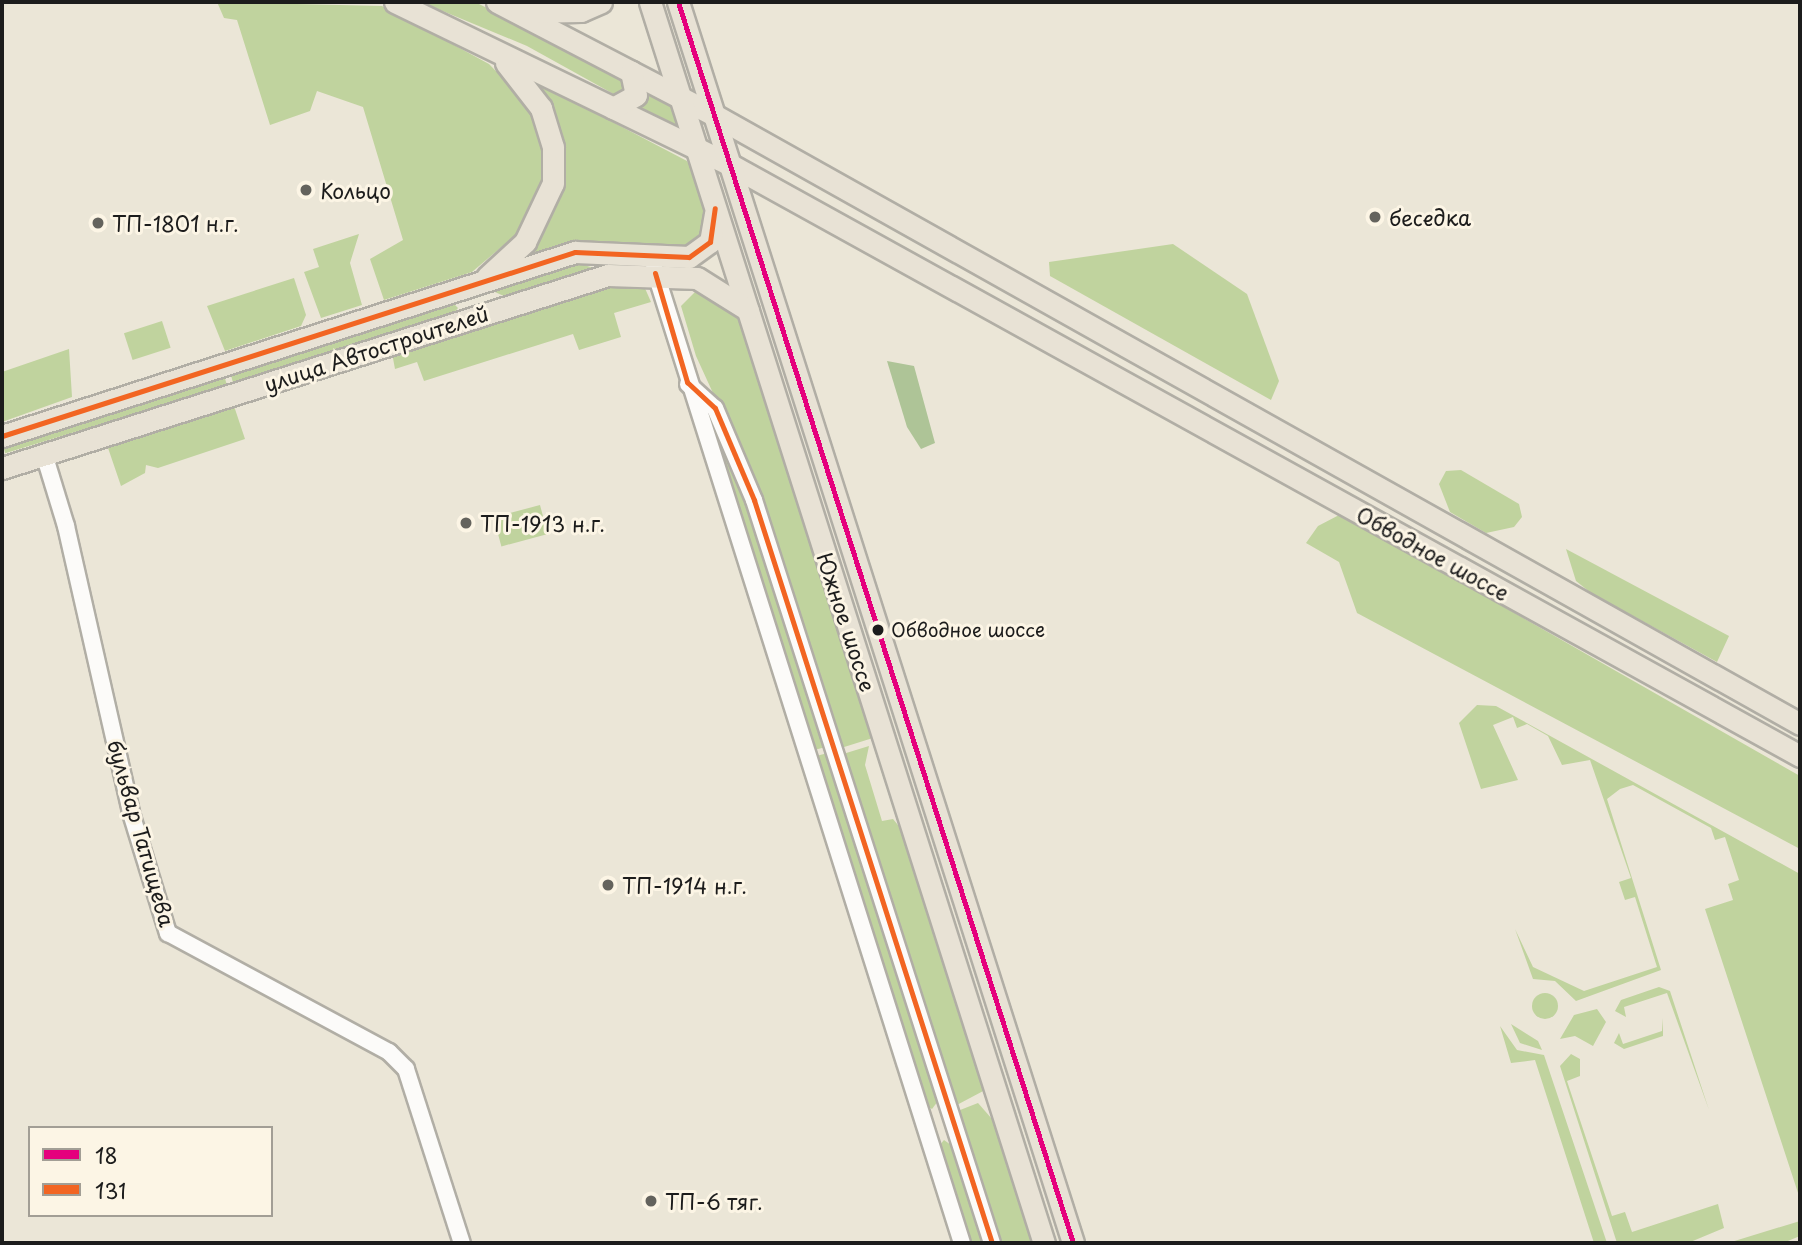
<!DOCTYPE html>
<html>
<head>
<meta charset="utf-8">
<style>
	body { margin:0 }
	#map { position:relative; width:1802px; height:1245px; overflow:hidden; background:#ebe6d7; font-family:"Playpen Sans",sans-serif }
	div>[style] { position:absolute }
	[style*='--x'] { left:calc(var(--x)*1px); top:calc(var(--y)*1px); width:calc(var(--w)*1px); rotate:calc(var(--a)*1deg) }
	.green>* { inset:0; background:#c0d39e; transform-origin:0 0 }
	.round { border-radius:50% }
	.forest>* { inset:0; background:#aec497 }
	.roads { filter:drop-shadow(2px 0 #b1aea5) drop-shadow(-2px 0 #b1aea5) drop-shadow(0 2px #b1aea5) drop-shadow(0 -2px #b1aea5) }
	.minor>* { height:16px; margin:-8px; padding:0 8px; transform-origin:8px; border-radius:8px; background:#fcfbf9 }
	.major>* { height:21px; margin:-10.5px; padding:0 10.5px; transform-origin:10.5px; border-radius:10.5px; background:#e8e2d5 }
	.bus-1>* { height:5px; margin:-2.5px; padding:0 2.5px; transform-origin:2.5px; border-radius:2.5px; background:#e5007d }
	.bus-2>* { height:5px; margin:-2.5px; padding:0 2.5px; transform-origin:2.5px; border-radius:2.5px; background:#f26522 }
	.dots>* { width:19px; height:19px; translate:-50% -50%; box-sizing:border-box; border:4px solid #fcf5e5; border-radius:50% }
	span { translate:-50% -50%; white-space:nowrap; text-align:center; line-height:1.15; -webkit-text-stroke:6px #fcf5e5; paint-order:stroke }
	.bus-label { font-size:19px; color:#1c1c1c }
	.left { translate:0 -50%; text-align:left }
	.poi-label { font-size:21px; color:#1c1c1c }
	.street-label { font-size:21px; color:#1c1c1c }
	.frame { position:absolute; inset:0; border:4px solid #1c1c1c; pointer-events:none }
	.legend { position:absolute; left:28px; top:1126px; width:245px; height:91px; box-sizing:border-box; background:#fcf5e5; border:2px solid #a29e95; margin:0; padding:9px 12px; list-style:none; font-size:21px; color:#1c1c1c }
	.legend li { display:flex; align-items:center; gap:14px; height:35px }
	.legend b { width:35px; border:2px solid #a29e95 }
</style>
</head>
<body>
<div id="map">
	<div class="green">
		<i style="clip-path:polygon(217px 2px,382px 6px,489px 64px,533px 109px,548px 169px,532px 221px,472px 272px,384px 300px,370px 259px,403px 240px,363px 107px,317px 91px,310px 111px,270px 125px,237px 20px,224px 18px)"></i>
		<i style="clip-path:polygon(421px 2px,475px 2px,631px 80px,619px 97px,527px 46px)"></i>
		<i style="clip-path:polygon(517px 72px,687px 161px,700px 183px,709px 232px,674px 255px,584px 242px,507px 266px,538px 238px,559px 189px)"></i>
		<i style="clip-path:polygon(643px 83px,672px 98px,684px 134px,627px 108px)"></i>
		<i style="clip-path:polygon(359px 234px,350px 263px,362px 305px,321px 318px,304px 272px,319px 267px,313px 249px)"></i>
		<i style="clip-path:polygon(1173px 244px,1247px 294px,1279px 381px,1271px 400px,1050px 276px,1049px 262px)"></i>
		<i style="clip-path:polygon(571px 261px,597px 269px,506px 297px,495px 292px,497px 286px)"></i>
		<i style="clip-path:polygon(294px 278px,306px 315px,301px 326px,225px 351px,207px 306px)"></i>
		<i style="clip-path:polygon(611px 281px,644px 286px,651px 302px,614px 313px,621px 337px,579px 350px,573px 334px,424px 381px,417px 362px,395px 369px,392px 353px)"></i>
		<i style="clip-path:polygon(700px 287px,736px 306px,876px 737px,841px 748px,762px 500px,696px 356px,681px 306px)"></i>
		<i style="clip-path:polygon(451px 301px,458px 308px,453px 314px,233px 383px,230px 371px)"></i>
		<i style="left:162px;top:321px;width:28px;height:40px;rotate:72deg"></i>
		<i style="clip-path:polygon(69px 349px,72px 397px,2px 422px,2px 372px)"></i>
		<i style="left:223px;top:372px;width:14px;height:232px;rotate:73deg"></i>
		<i style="clip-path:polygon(231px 397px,245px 439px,158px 468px,146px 465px,145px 473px,121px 486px,107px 445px)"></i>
		<i style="clip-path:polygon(707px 421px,714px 423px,751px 514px,826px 747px,814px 750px)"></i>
		<i style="clip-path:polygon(1461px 470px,1519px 504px,1522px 517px,1514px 527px,1486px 533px,1450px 512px,1439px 484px,1446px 471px)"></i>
		<i style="left:540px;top:505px;width:30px;height:48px;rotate:75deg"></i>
		<i style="clip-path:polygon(1341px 514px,1800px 776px,1800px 849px,1357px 613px,1339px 562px,1306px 543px,1318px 526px)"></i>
		<i style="clip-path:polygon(1566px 549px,1729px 636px,1717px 662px,1591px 593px,1576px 581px)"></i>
		<i style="clip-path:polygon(1477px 705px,1496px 706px,1800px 874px,1800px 1199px,1705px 909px,1733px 900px,1728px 884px,1739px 880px,1725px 837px,1715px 840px,1711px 828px,1633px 785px,1620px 789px,1607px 799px,1661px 970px,1576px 1001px,1555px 981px,1533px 979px,1515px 929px,1533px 967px,1584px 991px,1657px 967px,1635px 897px,1625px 900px,1619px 882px,1631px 878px,1590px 760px,1562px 765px,1548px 736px,1527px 724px,1517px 728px,1513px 717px,1493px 725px,1518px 780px,1481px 789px,1459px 723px)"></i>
		<i style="clip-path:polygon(869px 746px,865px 765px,882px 821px,893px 819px,907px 836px,987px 1089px,953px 1107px,843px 754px)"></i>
		<i style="clip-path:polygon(828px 753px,938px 1101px,932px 1109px,924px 1104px,816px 756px)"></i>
		<i style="clip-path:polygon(1659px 987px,1670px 991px,1709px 1110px,1667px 993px,1624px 1007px,1626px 1017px,1615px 1011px,1621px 1000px)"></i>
		<i class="round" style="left:1532px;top:993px;width:26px;height:26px"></i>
		<i style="clip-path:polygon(1597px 1009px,1606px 1022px,1593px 1046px,1575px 1036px,1560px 1039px,1574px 1015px)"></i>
		<i style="clip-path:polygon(1663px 1018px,1663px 1036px,1624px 1049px,1614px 1043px,1619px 1033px,1623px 1044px,1662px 1031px)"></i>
		<i style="clip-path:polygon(1511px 1024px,1538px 1041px,1542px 1050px,1520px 1043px)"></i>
		<i style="clip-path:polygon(1500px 1026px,1517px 1050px,1544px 1055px,1607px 1243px,1594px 1243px,1535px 1060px,1511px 1063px)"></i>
		<i style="clip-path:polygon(1571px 1054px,1580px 1059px,1580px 1076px,1567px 1081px,1612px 1216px,1625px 1212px,1632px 1232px,1718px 1204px,1724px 1228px,1688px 1243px,1617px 1243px,1560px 1066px)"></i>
		<i style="clip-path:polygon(978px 1103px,999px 1127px,1036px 1243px,996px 1243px,955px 1112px)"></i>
		<i style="clip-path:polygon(944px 1140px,951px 1145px,982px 1243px,969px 1243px,938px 1147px)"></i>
		<i style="clip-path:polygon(1800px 1221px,1800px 1236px,1783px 1243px,1728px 1243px)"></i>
	</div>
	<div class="forest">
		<i style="clip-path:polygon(887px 361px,914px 366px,935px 443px,921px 449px,907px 427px)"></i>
	</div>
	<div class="roads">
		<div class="minor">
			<i style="--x:654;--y:268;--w:1022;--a:72.47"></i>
			<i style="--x:688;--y:384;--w:36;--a:42"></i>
			<i style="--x:715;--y:408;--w:100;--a:67"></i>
			<i style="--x:754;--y:500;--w:780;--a:72.24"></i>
			<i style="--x:44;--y:454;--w:75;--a:73"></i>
			<i style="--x:66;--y:526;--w:294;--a:77.2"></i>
			<i style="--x:131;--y:813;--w:126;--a:72.9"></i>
			<i style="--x:168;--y:933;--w:251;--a:28.3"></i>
			<i style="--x:389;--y:1052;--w:24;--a:45"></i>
			<i style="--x:406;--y:1069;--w:183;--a:72.2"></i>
		</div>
		<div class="major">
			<i style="--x:395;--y:2;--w:371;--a:25.9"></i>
			<i style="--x:729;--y:164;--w:1224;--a:28.93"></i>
			<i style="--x:497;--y:2;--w:245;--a:27.5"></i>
			<i style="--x:714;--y:115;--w:1245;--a:29.28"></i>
			<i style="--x:650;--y:2;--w:1302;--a:72.39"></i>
			<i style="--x:678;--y:2;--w:1302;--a:72.34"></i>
			<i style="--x:521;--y:12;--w:60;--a:-1"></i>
			<i style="--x:581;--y:11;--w:22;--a:-24"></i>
			<i style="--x:613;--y:108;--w:26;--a:-29"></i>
			<i style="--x:636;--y:95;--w:24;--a:-102"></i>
			<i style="--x:487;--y:277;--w:52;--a:-42.6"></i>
			<i style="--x:525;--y:242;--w:65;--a:-64.6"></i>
			<i style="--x:553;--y:183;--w:36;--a:-90"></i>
			<i style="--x:553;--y:147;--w:41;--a:-107.1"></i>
			<i style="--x:541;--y:108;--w:57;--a:-127.9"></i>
			<i style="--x:2;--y:436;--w:602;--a:-17.8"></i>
			<i style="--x:575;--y:252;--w:114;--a:2.5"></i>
			<i style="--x:689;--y:257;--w:26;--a:-36"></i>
			<i style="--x:710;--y:242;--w:29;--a:-80"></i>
			<i style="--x:2;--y:468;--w:636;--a:-17.67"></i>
			<i style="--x:608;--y:275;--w:89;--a:1.9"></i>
			<i style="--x:697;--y:278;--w:60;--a:32.1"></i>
		</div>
	</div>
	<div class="bus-1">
		<i style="--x:678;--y:2;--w:1302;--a:72.34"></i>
	</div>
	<div class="bus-2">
		<i style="--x:655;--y:273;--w:114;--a:73.6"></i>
		<i style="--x:687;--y:382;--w:38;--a:43"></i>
		<i style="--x:715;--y:408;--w:100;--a:67"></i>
		<i style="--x:754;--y:500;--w:780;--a:72.24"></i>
		<i style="--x:2;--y:436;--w:602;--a:-17.8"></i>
		<i style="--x:575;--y:252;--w:114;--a:2.5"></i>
		<i style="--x:689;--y:257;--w:26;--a:-36"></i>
		<i style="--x:710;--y:242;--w:34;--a:-82"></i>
	</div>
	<div class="dots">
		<i style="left:306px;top:190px;background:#64635d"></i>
		<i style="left:1375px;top:217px;background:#64635d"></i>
		<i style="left:98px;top:223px;background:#64635d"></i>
		<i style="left:466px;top:523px;background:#64635d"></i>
		<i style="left:878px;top:630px;background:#1c1c1c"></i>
		<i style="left:608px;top:885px;background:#64635d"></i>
		<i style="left:651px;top:1201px;background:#64635d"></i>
	</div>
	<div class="bus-label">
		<span class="left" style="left:891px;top:630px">Обводное шоссе</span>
	</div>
	<div class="poi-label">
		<span class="left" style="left:320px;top:190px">Кольцо</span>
		<span class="left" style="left:1389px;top:217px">беседка</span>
		<span class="left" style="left:112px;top:223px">ТП-1801 н.г.</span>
		<span class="left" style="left:480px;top:523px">ТП-1913 н.г.</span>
		<span class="left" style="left:622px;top:885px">ТП-1914 н.г.</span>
		<span class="left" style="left:665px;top:1201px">ТП-6 тяг.</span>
	</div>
	<div class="street-label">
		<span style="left:376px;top:348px;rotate:-18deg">улица Автостроителей</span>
		<span style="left:1433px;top:553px;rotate:29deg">Обводное шоссе</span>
		<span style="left:847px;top:622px;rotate:72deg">Южное шоссе</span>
		<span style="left:142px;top:833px;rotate:74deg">бульвар Татищева</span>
	</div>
	<div class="frame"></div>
	<ul class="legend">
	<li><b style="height:9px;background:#e5007d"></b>18</li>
	<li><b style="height:9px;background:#f26522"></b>131</li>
	</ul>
</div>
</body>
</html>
